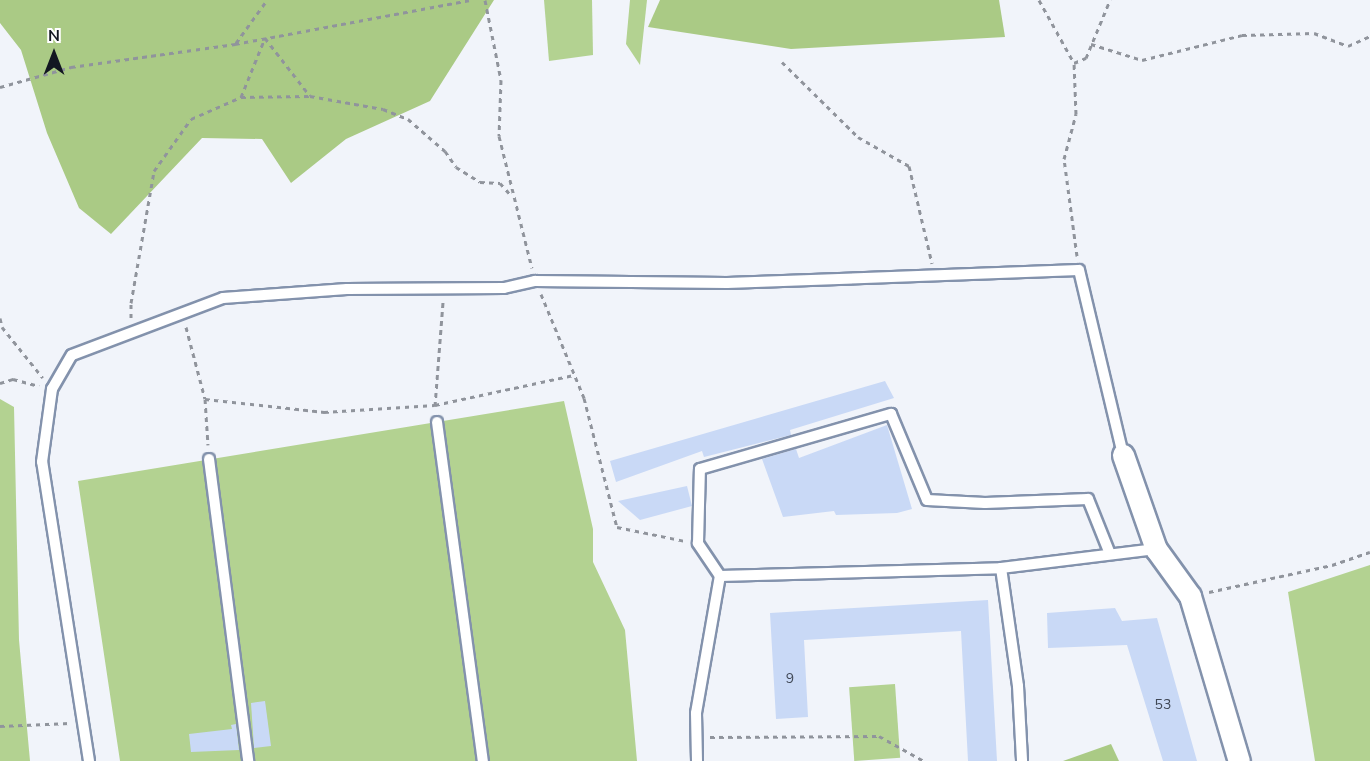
<!DOCTYPE html>
<html>
<head>
<meta charset="utf-8">
<style>
  body { margin:0 }
  #map { position:relative; width:1370px; height:761px; overflow:hidden; background:#f1f4fa; font-family:"Nunito Sans",sans-serif }
  div>[style] { position:absolute }
  [style*='--x'] { left:calc(var(--x)*1px); top:calc(var(--y)*1px); width:calc(var(--w)*1px); rotate:calc(var(--a)*1deg) }
  .green>* { inset:0; background:#b3d291; transform-origin:0 0 }
  .forest>* { inset:0; background:#aaca85 }
  .building>* { inset:0; background:#c9d9f6 }
  .path>* { height:3px; margin-top:-1.5px; transform-origin:0; background:repeating-linear-gradient(90deg,#90949c 0 4.5px,transparent 0 9px) }
  .roads { filter:drop-shadow(2px 0 #8392ac) drop-shadow(-2px 0 #8392ac) drop-shadow(0 2px #8392ac) drop-shadow(0 -2px #8392ac) }
  .service>* { height:10px; margin:-5px; padding:0 5px; transform-origin:5px; border-radius:5px; background:#fff }
  .minor>* { height:21px; margin:-10.5px; padding:0 10.5px; transform-origin:10.5px; border-radius:10.5px; background:#fff }
  span { translate:-50% -50%; white-space:nowrap; text-align:center; line-height:1.15; -webkit-text-stroke:5px #fff; paint-order:stroke }
  .number-label { font-size:14px; color:#404856 }
  .number-label span { -webkit-text-stroke-width:0 }
  .north { position:absolute; left:24px; top:24px; width:60px; height:60px; -webkit-text-stroke:4px #fff; paint-order:stroke; rotate:0deg; font-size:16px; font-weight:700; line-height:24px; text-align:center; color:#121721 }
  .north::after { content:''; display:block; margin:auto; width:21px; height:27px; background:#121721; clip-path:polygon(50% 0,100% 100%,50% 72%,0 100%) }
</style>
</head>
<body>
<div id="map">
  <div class="green">
    <div style="clip-path:polygon(544px 0,592px 0,593px 55px,549px 61px)"></div>
    <div style="clip-path:polygon(630px 0,647px 0,640px 65px,626px 44px)"></div>
    <div style="clip-path:polygon(0 399px,14px 407px,19px 640px,30px 761px,0 761px)"></div>
    <div style="clip-path:polygon(564px 401px,593px 529px,593px 562px,625px 630px,637px 761px,120px 761px,78px 481px)"></div>
    <div style="clip-path:polygon(1370px 565px,1370px 761px,1315px 761px,1288px 592px)"></div>
    <div style="left:895px;top:684px;width:74px;height:46px;rotate:86deg"></div>
  </div>
  <div class="forest">
    <div style="clip-path:polygon(0 0,494px 0,430px 101px,346px 139px,291px 183px,262px 139px,202px 138px,111px 234px,79px 208px,47px 133px,21px 50px,0 23px)"></div>
    <div style="clip-path:polygon(660px 0,999px 0,1005px 37px,791px 49px,648px 27px)"></div>
    <div style="clip-path:polygon(1111px 744px,1119px 761px,1063px 761px)"></div>
  </div>
  <div class="building">
    <div style="clip-path:polygon(885px 381px,894px 398px,790px 430px,791px 435px,704px 457px,702px 451px,616px 482px,610px 461px)"></div>
    <div style="clip-path:polygon(887px 425px,912px 509px,897px 513px,836px 515px,834px 511px,783px 517px,762px 459px,796px 449px,799px 458px)"></div>
    <div style="clip-path:polygon(687px 486px,692px 506px,640px 520px,618px 501px)"></div>
    <div style="clip-path:polygon(988px 600px,997px 761px,968px 761px,961px 631px,804px 640px,808px 717px,776px 719px,770px 613px)"></div>
    <div style="clip-path:polygon(1115px 608px,1122px 621px,1157px 618px,1197px 761px,1163px 761px,1127px 645px,1048px 648px,1047px 613px)"></div>
    <div style="clip-path:polygon(265px 701px,271px 746px,254px 748px,251px 703px)"></div>
    <div style="clip-path:polygon(236px 724px,239px 750px,191px 752px,189px 734px,232px 729px,231px 725px)"></div>
  </div>
  <div class="path">
    <div style="--x:485;--y:0;--w:82;--a:78.7"></div>
    <div style="--x:501;--y:80;--w:56;--a:92"></div>
    <div style="--x:499;--y:136;--w:136;--a:76"></div>
    <div style="--x:1039;--y:0;--w:72;--a:60.9"></div>
    <div style="--x:236;--y:43;--w:53;--a:-54.2"></div>
    <div style="--x:1091;--y:44;--w:53;--a:17.4"></div>
    <div style="--x:1142;--y:60;--w:103;--a:-14"></div>
    <div style="--x:1242;--y:35;--w:72;--a:-1.6"></div>
    <div style="--x:1314;--y:33;--w:36;--a:21"></div>
    <div style="--x:1348;--y:46;--w:24;--a:-24"></div>
    <div style="--x:782;--y:62;--w:107;--a:44.6"></div>
    <div style="--x:858;--y:137;--w:59;--a:29.6"></div>
    <div style="--x:909;--y:166;--w:100;--a:76.7"></div>
    <div style="--x:0;--y:87;--w:74;--a:-15.7"></div>
    <div style="--x:71;--y:67;--w:166;--a:-8"></div>
    <div style="--x:235;--y:44;--w:238;--a:-10.6"></div>
    <div style="--x:241;--y:97;--w:64;--a:-67.9"></div>
    <div style="--x:265;--y:38;--w:73;--a:52.2"></div>
    <div style="--x:1077;--y:256;--w:98;--a:-97.6"></div>
    <div style="--x:1064;--y:159;--w:47;--a:-75.1"></div>
    <div style="--x:1076;--y:114;--w:51;--a:-92.2"></div>
    <div style="--x:1074;--y:63;--w:13;--a:-23"></div>
    <div style="--x:1086;--y:58;--w:63;--a:-67.5"></div>
    <div style="--x:541;--y:294;--w:113;--a:67.5"></div>
    <div style="--x:584;--y:398;--w:133;--a:75.7"></div>
    <div style="--x:617;--y:527;--w:69;--a:11.6"></div>
    <div style="--x:0;--y:318;--w:9;--a:77"></div>
    <div style="--x:2;--y:327;--w:65;--a:51.2"></div>
    <div style="--x:131;--y:318;--w:15;--a:-90"></div>
    <div style="--x:131;--y:303;--w:134;--a:-80.1"></div>
    <div style="--x:154;--y:171;--w:64;--a:-54.6"></div>
    <div style="--x:191;--y:119;--w:55;--a:-23.7"></div>
    <div style="--x:241;--y:97;--w:69;--a:-0.8"></div>
    <div style="--x:310;--y:96;--w:74;--a:10.1"></div>
    <div style="--x:383;--y:109;--w:27;--a:22"></div>
    <div style="--x:408;--y:119;--w:49;--a:40.9"></div>
    <div style="--x:445;--y:151;--w:19;--a:55"></div>
    <div style="--x:456;--y:167;--w:28;--a:32"></div>
    <div style="--x:480;--y:182;--w:20;--a:3"></div>
    <div style="--x:500;--y:183;--w:15;--a:48"></div>
    <div style="--x:186;--y:327;--w:74;--a:75.2"></div>
    <div style="--x:205;--y:399;--w:120;--a:6.2"></div>
    <div style="--x:324;--y:412;--w:111;--a:-3.6"></div>
    <div style="--x:435;--y:405;--w:142;--a:-12.2"></div>
    <div style="--x:0;--y:383;--w:14;--a:-17"></div>
    <div style="--x:13;--y:379;--w:27;--a:15"></div>
    <div style="--x:205;--y:399;--w:46;--a:86.3"></div>
    <div style="--x:435;--y:406;--w:104;--a:-85.6"></div>
    <div style="--x:1209;--y:592;--w:126;--a:-12.4"></div>
    <div style="--x:1332;--y:565;--w:40;--a:-18.9"></div>
    <div style="--x:0;--y:726;--w:70;--a:-2.5"></div>
    <div style="--x:710;--y:737;--w:169;--a:-0.3"></div>
    <div style="--x:879;--y:736;--w:51;--a:29.1"></div>
  </div>
  <div class="roads">
    <div class="service">
      <div style="--x:437;--y:422;--w:342;--a:82.3"></div>
      <div style="--x:209;--y:459;--w:305;--a:82.6"></div>
      <div style="--x:1001;--y:568;--w:119;--a:81.8"></div>
      <div style="--x:1018;--y:686;--w:75;--a:86.9"></div>
      <div style="--x:720;--y:576;--w:40;--a:-124"></div>
      <div style="--x:698;--y:543;--w:74;--a:-88.5"></div>
      <div style="--x:700;--y:469;--w:199;--a:-16.1"></div>
      <div style="--x:891;--y:414;--w:93;--a:67.3"></div>
      <div style="--x:927;--y:500;--w:58;--a:3"></div>
      <div style="--x:985;--y:503;--w:103;--a:-2.2"></div>
      <div style="--x:1088;--y:499;--w:59;--a:68.2"></div>
      <div style="--x:89;--y:761;--w:303;--a:-98.9"></div>
      <div style="--x:42;--y:462;--w:74;--a:-82.2"></div>
      <div style="--x:52;--y:389;--w:39;--a:-60"></div>
      <div style="--x:72;--y:355;--w:161;--a:-20.7"></div>
      <div style="--x:223;--y:298;--w:124;--a:-4.2"></div>
      <div style="--x:347;--y:289;--w:157;--a:-0.4"></div>
      <div style="--x:504;--y:288;--w:32;--a:-13"></div>
      <div style="--x:535;--y:281;--w:192;--a:0.6"></div>
      <div style="--x:727;--y:283;--w:352;--a:-2.1"></div>
      <div style="--x:1079;--y:270;--w:190;--a:76.6"></div>
      <div style="--x:697;--y:761;--w:48;--a:-91.2"></div>
      <div style="--x:696;--y:713;--w:139;--a:-80.1"></div>
      <div style="--x:720;--y:576;--w:281;--a:-1.6"></div>
      <div style="--x:1001;--y:568;--w:156;--a:-7"></div>
    </div>
    <div class="minor">
      <div style="--x:1123;--y:455;--w:100;--a:70.7"></div>
      <div style="--x:1156;--y:549;--w:58;--a:54.1"></div>
      <div style="--x:1190;--y:596;--w:172;--a:73.5"></div>
    </div>
  </div>
  <div class="number-label">
    <span style="left:790px;top:679px">9</span>
    <span style="left:1163px;top:705px">53</span>
  </div>
  <div class="north">N</div>
</div>
</body>
</html>
